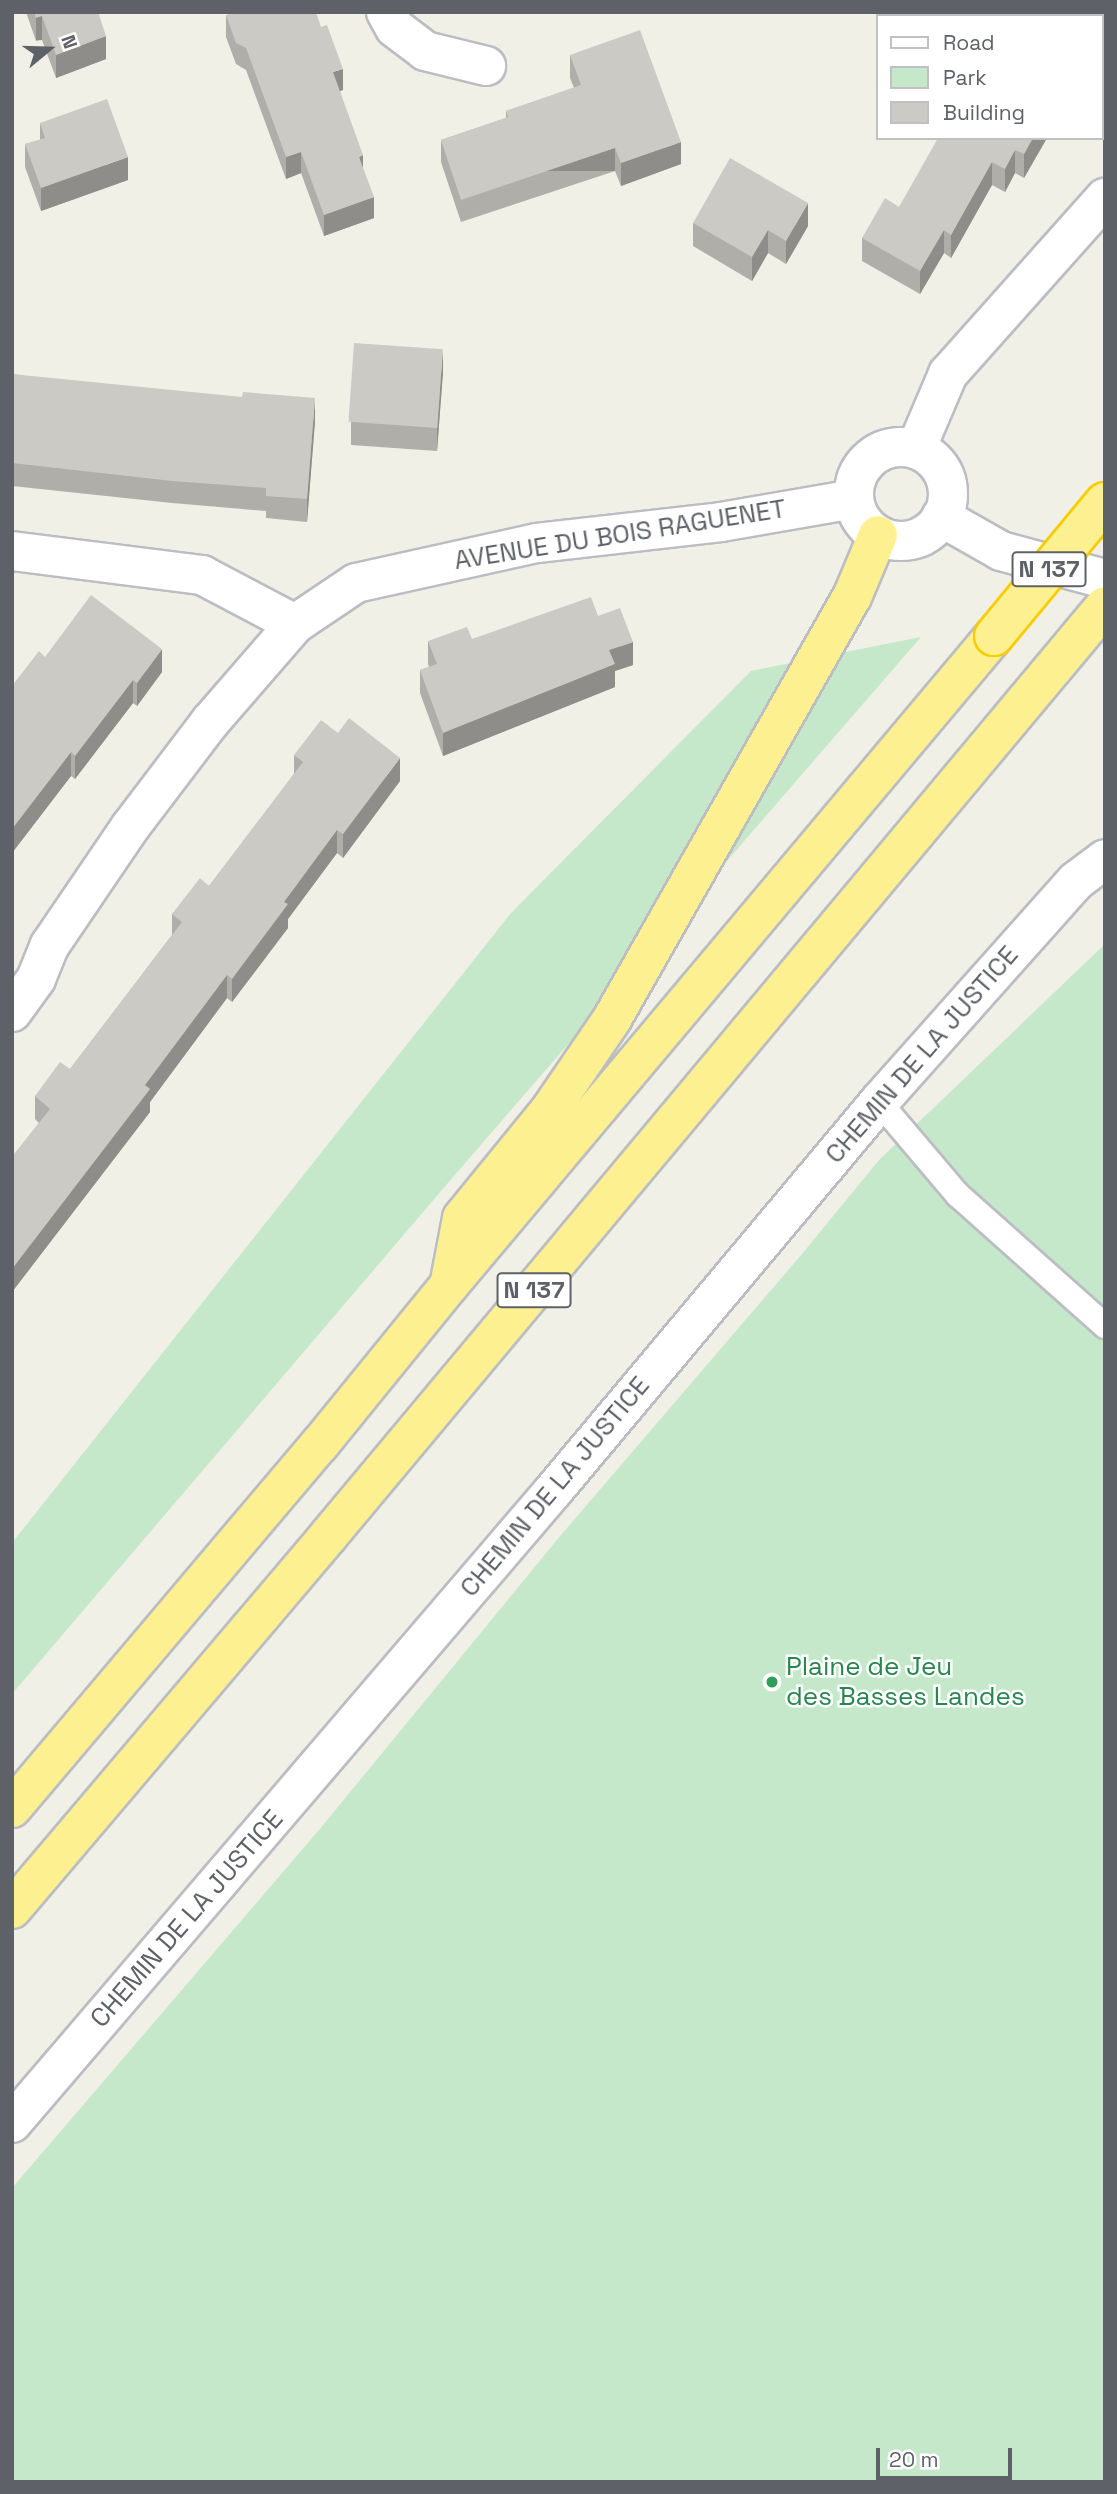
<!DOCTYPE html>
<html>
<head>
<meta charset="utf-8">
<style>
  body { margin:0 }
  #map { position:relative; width:1117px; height:2494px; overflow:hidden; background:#f0f0e7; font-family:"Space Grotesk",sans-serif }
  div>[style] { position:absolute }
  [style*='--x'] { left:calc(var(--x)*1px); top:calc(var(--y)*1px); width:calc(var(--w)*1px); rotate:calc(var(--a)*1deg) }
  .green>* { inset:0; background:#c4e8c9 }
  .roads { filter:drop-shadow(2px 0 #bbbdc2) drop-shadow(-2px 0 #bbbdc2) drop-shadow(0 2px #bbbdc2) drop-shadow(0 -2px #bbbdc2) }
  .lane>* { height:24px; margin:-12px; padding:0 12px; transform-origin:12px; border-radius:12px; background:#fff }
  .street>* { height:38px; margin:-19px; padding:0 19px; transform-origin:19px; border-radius:19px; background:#fff }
  .secondary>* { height:38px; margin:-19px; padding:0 19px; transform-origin:19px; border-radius:19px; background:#fff }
  .secondary>.ring { margin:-19px; padding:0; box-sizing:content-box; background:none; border:38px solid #fff; border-radius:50% }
  .highway>* { height:38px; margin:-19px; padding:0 19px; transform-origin:19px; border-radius:19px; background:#fdf091 }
  .bridges { filter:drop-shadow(2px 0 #f8cc00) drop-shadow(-2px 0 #f8cc00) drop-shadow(0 2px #f8cc00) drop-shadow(0 -2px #f8cc00) }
  .highway-bridge>* { height:38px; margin:-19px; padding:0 19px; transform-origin:19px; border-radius:19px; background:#fdf091 }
  .wall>* { inset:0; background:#afaea9 }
  .shaded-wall>* { inset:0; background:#8f8d89; transform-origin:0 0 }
  .building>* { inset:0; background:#cccac4; transform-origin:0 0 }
  .dots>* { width:19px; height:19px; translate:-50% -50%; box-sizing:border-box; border:4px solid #fff; border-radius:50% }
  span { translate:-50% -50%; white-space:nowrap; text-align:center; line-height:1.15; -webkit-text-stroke:5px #fff; paint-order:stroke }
  .shield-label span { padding:2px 5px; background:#fff; border:2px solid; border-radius:5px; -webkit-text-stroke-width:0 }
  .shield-label { font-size:24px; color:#5e6167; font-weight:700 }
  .street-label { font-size:26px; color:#5e6167 }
  .leisure-label { font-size:26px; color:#27864d }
  .left { translate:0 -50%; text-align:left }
  .frame { position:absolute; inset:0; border:14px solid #5e6167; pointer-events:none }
  .legend { position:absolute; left:876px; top:14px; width:228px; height:126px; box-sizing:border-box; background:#fff; border:2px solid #bfc0c2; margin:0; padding:9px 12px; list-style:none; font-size:21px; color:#5e6167 }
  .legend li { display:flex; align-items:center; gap:14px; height:35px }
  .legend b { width:35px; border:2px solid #bfc0c2 }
  .north { position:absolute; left:14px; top:14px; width:70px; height:70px; -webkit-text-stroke:5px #fff; paint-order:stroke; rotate:71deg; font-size:19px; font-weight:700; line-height:28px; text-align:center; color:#5e6167 }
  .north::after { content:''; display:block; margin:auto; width:24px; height:32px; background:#5e6167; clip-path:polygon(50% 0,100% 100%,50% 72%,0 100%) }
  .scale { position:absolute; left:876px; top:2448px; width:136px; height:32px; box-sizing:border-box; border:4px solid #5e6167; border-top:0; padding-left:9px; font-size:21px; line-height:24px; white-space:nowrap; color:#5e6167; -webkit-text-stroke:5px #fff; paint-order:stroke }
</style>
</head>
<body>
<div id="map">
  <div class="green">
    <div style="clip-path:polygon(921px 637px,447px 1184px,12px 1694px,12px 1543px,511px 913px,751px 671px)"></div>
    <div style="clip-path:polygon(1105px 944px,1105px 2482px,12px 2482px,12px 2188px,319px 1830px,561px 1535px,802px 1254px,879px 1160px)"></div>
  </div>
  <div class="roads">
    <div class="lane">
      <div style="--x:879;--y:1102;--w:122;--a:49.7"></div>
      <div style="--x:958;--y:1195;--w:197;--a:41.7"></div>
    </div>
    <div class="street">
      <div style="--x:386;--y:12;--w:18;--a:61"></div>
      <div style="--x:395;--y:28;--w:38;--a:37"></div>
      <div style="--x:425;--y:51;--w:63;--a:13.8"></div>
      <div style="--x:12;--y:551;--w:192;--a:7.2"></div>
      <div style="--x:202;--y:575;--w:105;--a:27.8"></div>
      <div style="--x:12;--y:1012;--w:41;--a:-54"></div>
      <div style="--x:36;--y:979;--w:37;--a:-68"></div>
      <div style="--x:50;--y:945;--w:144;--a:-55.8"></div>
      <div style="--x:131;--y:826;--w:131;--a:-52.8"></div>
      <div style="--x:210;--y:722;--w:130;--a:-49.1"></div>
      <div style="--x:295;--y:624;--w:73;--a:-33.9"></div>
      <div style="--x:356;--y:583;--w:185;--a:-12.5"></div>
      <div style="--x:537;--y:543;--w:185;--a:-6.5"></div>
      <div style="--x:721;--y:522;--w:135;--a:-9.8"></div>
      <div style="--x:12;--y:2123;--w:833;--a:-49.43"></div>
      <div style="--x:554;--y:1490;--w:506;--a:-50.05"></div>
      <div style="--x:879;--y:1102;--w:296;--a:-48.3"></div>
      <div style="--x:1076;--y:881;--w:36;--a:-37"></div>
    </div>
    <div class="secondary">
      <div class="ring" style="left:854px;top:447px;width:56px;height:56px"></div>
      <div style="--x:916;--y:449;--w:82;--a:-66.9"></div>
      <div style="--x:948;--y:374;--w:236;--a:-48.3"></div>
      <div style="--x:941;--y:517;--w:69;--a:29.5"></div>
      <div style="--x:1001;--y:551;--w:108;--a:15.1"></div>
    </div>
    <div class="highway">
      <div style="--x:450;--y:1281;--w:64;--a:-79.2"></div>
      <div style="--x:462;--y:1218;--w:139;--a:-50.8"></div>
      <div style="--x:550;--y:1110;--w:110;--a:-55.7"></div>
      <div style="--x:612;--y:1019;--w:485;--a:-60.4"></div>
      <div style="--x:852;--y:597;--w:67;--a:-67.2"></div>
      <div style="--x:12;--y:1808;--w:477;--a:-49.8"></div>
      <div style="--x:320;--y:1444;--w:206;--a:-50.9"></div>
      <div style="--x:450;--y:1284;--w:846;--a:-49.99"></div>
      <div style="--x:12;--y:1909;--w:490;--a:-49.7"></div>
      <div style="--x:329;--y:1535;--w:1210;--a:-50.13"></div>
    </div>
  </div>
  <div class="bridges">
    <div class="highway-bridge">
      <div style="--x:994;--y:636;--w:174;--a:-50.4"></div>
    </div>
  </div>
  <div class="wall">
    <div style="clip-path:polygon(26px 12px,98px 12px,106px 59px,56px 78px,42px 40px,36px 41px)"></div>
    <div style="clip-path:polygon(226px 15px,343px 90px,340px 91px,374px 218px,324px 236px,301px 173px,286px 179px,246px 70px,236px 64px,226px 37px)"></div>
    <div style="clip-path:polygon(570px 55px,681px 164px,621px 186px,615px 171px,461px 222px,441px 162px,441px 140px,506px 118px,506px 111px,574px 88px,570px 78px)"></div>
    <div style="clip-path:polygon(40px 123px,128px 180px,41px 211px,25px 167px,25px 144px,40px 140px)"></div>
    <div style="clip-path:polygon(950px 138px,1047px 138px,1024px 178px,1015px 173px,1005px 192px,992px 185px,951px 258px,944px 253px,920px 294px,862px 261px,862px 238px,899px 207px)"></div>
    <div style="clip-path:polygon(693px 223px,808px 226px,786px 264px,768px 253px,752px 281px,693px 246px)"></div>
    <div style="clip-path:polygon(443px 372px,437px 451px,351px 445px,351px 422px)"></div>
    <div style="clip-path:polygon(12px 374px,315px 421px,307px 522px,266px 518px,266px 511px,172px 503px,12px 486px)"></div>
    <div style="clip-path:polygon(598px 616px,633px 665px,615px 671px,615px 687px,443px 756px,420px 693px,420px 670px,429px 667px,428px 664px,428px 641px,472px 639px)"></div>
    <div style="clip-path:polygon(45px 657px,162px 672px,137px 706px,133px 703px,75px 779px,71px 776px,12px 853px,12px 686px)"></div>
    <div style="clip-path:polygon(294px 755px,400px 781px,343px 858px,337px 853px,288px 919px,288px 928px,232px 1002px,227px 998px,150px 1102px,150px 1112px,12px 1292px,12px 1157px,39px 1123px,35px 1119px,35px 1096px,70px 1069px,172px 935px,172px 914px,209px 886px,294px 774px)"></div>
  </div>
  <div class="shaded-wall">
    <div style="clip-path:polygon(1101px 12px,1103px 12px,1101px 37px)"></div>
    <div style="left:42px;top:16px;width:24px;height:6px;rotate:90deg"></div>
    <div style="clip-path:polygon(106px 36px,106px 59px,56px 78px,56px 55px)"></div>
    <div style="clip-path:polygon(343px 69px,343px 90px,333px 93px,333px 72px)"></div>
    <div style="clip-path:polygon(1033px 138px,1047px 138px,1024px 178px,1024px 154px)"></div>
    <div style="clip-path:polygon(681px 142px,681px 164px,621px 186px,621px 163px)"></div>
    <div style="left:615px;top:148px;width:23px;height:163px;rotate:90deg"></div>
    <div style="clip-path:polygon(1015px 150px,1015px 173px,1005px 192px,1005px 169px)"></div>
    <div style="clip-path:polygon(301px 152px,301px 173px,286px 179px,286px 157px)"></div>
    <div style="clip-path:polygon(363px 155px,363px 176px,359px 157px)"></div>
    <div style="clip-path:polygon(128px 157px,128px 180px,41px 211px,41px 188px)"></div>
    <div style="clip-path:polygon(992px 162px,992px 185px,951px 258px,951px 235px)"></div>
    <div style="clip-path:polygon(374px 197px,374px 218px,324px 236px,324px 215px)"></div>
    <div style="clip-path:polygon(808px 203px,808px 226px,786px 264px,786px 241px)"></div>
    <div style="clip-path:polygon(768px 230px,768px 253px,752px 281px,752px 257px)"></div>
    <div style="clip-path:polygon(944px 230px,944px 253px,920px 294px,920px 271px)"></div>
    <div style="clip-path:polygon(443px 349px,443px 372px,437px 451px,437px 428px)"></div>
    <div style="clip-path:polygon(315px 398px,315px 421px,307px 522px,307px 499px)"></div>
    <div style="clip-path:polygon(633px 642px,633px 665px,615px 671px,615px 687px,443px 756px,443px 733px,609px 650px)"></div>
    <div style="clip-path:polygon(162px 649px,162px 672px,137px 706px,137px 683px)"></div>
    <div style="clip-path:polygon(133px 680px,133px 703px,75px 779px,75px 756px)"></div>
    <div style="clip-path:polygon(71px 752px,71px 776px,12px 853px,12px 829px)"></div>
    <div style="clip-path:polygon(400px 758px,400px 781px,343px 858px,343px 834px)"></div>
    <div style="clip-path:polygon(337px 830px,337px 853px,288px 919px,288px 928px,232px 1002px,232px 979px,284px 902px)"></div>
    <div style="clip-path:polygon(227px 975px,227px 998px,150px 1102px,150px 1112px,12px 1292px,12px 1269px,145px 1085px)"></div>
  </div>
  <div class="building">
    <div style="clip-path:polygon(34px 12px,98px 12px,106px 36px,56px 55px,42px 16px,36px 18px)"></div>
    <div style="clip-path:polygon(235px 12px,316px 12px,321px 27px,327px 25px,343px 69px,333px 72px,363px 155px,359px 157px,374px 197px,324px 215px,301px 152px,286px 157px,246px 48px,236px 43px,226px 15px)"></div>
    <div style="left:1044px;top:12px;width:57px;height:4px"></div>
    <div style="clip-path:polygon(640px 30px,681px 142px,621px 163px,615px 148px,461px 200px,441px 140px,508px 117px,506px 111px,581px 85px,570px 55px)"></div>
    <div style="clip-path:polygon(107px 99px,128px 157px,41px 188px,25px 144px,45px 138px,40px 123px)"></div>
    <div style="clip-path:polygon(938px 138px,949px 139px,950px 138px,1033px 138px,1024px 154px,1015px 150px,1005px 169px,992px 162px,951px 235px,944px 230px,920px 271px,862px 238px,885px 198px,899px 207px)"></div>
    <div style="clip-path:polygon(730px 158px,808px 203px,786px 241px,768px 230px,752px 257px,693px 223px)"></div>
    <div style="left:354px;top:343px;width:89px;height:79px;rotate:4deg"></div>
    <div style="clip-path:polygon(12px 374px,242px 397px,243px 392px,315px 398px,307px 499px,266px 496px,266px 488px,172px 481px,12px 463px)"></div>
    <div style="clip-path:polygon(91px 595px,162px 649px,137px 683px,133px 680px,75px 756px,71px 752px,12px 829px,12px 686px,39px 651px,45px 657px)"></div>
    <div style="clip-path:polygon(591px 597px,598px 616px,620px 608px,633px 642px,609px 650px,615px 664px,443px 733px,420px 670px,437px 664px,428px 641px,467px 627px,472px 639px)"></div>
    <div style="clip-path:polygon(349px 718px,400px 758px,343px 834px,337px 830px,284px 902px,288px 904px,232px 979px,227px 975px,145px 1085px,150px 1089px,12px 1269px,12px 1157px,50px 1109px,35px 1096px,60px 1062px,70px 1069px,182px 922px,172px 914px,200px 878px,209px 886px,303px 762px,294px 755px,321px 720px,338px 733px)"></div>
  </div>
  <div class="dots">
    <div style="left:772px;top:1682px;background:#2e9e5b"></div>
  </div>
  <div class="shield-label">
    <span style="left:1049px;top:569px">N 137</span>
    <span style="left:534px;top:1290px">N 137</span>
  </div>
  <div class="street-label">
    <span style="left:620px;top:535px;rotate:-9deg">AVENUE DU BOIS RAGUENET</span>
    <span style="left:922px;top:1055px;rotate:-49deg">CHEMIN DE LA JUSTICE</span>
    <span style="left:555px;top:1487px;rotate:-50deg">CHEMIN DE LA JUSTICE</span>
    <span style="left:187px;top:1919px;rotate:-49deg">CHEMIN DE LA JUSTICE</span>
  </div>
  <div class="leisure-label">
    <span class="left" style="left:786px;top:1682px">Plaine de Jeu<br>des Basses Landes</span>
  </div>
  <div class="frame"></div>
  <ul class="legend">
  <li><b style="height:9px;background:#fff"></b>Road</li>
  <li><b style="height:19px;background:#c4e8c9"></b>Park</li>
  <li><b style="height:19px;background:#cccac4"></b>Building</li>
  </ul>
  <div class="north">N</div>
  <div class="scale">20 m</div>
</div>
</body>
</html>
